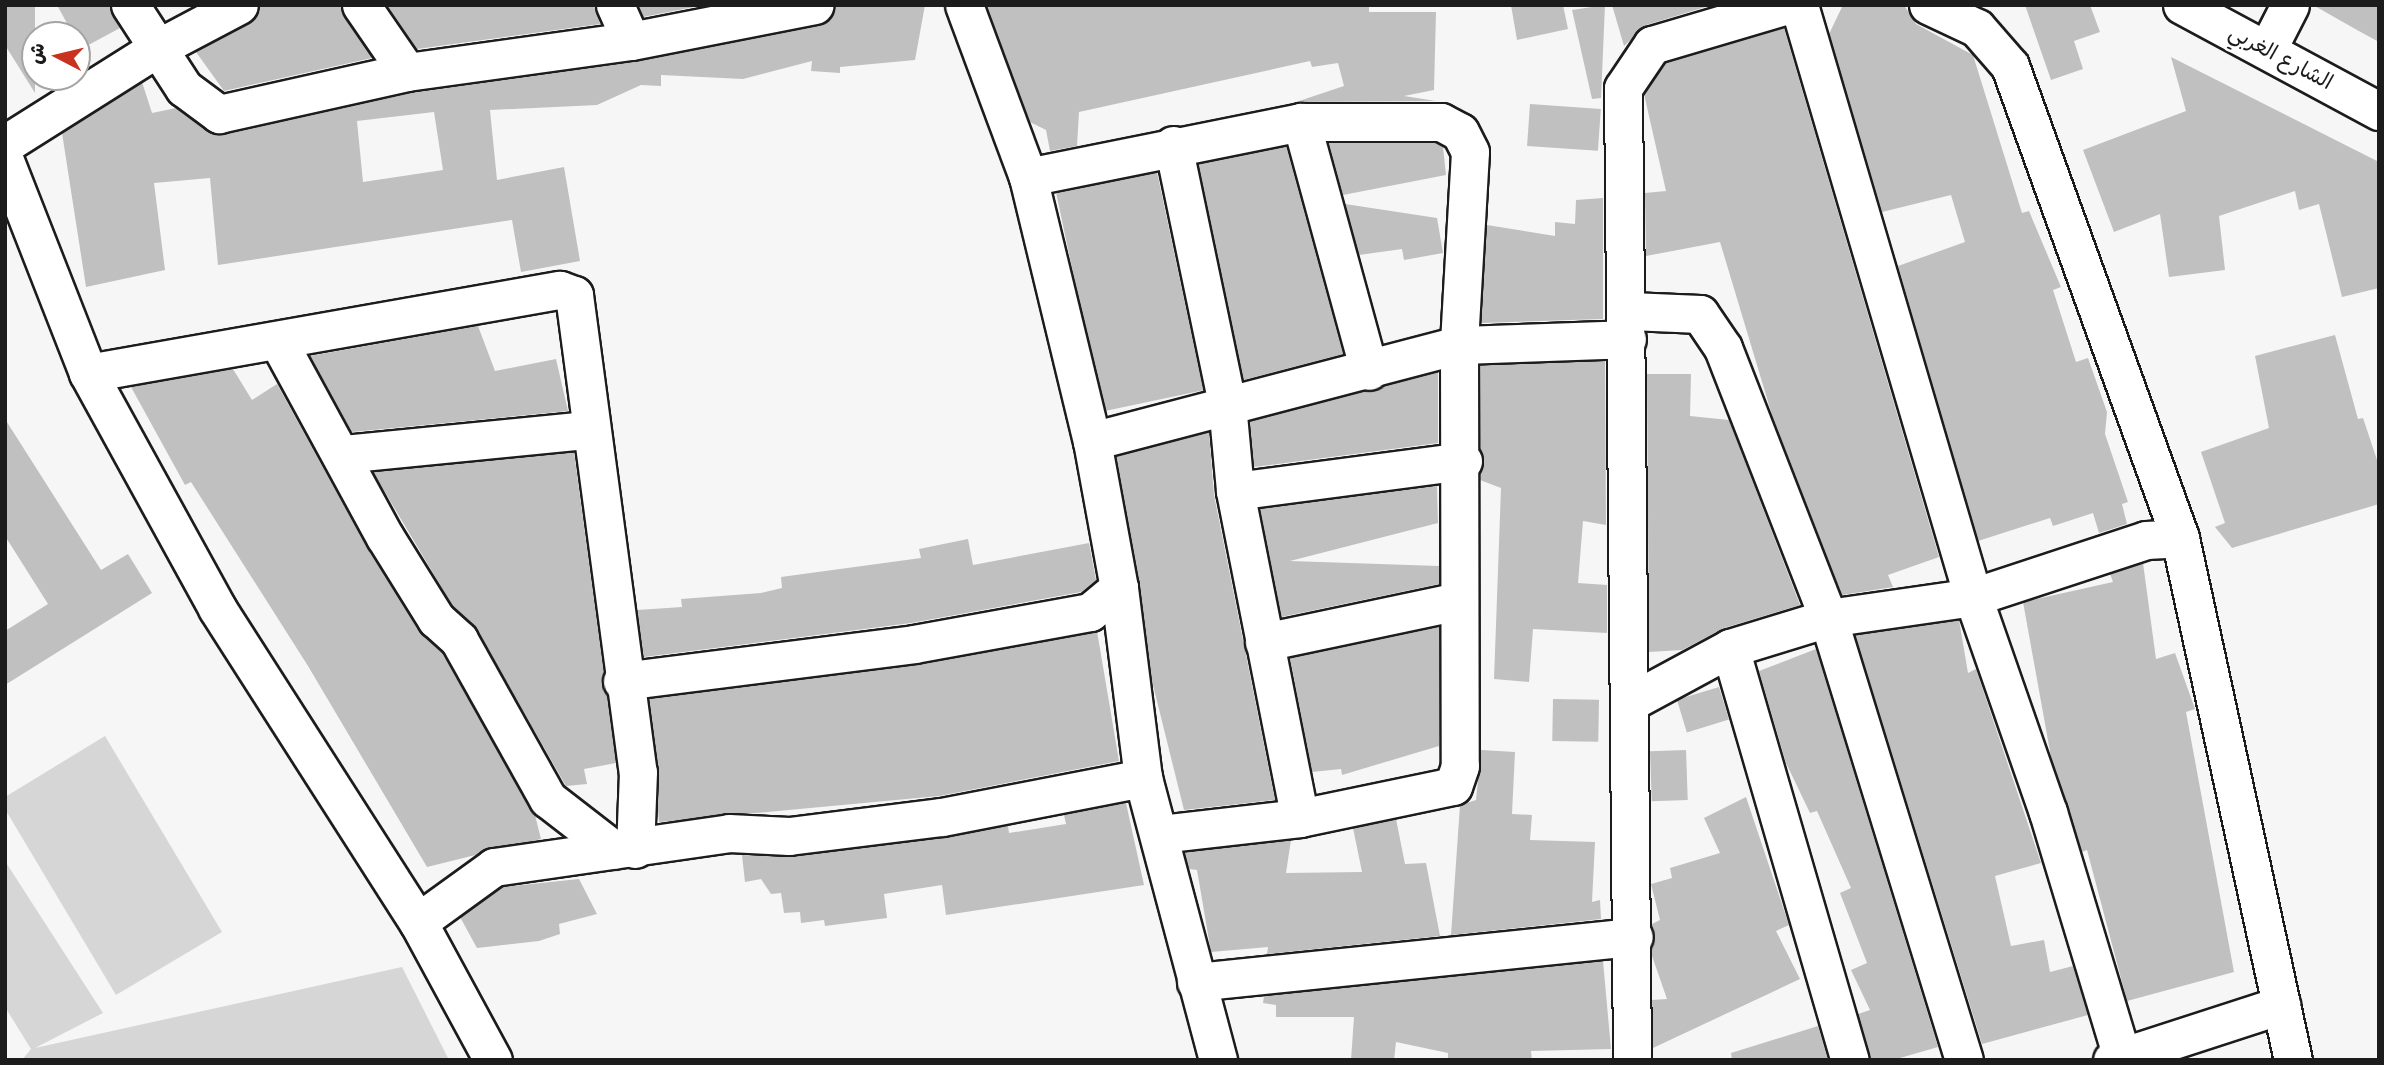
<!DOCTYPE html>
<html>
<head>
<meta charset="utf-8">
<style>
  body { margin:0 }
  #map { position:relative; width:2384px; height:1065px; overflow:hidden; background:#f6f6f6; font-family:Sriracha,"Playpen Sans Arabic",sans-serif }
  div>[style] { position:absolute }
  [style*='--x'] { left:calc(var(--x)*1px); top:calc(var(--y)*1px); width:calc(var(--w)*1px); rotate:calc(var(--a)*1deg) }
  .green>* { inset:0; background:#d6d6d6 }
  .building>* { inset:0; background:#c0c0c0; transform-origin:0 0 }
  .roads { filter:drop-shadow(2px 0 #1c1c1c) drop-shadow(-2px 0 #1c1c1c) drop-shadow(0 2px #1c1c1c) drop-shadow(0 -2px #1c1c1c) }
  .minor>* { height:37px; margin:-18.5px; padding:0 18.5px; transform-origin:18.5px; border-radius:18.5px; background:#fff }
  span { translate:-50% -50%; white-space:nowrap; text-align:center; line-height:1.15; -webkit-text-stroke:5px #fff; paint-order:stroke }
  .street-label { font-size:21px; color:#1c1c1c }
  .frame { position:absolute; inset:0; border:7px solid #1c1c1c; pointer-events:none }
  .north { position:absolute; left:21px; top:21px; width:70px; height:70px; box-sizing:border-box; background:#fff; border:2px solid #a4a4a4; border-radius:50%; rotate:277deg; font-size:19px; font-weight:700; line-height:28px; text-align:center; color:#1c1c1c }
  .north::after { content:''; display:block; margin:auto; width:24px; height:32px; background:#c8321e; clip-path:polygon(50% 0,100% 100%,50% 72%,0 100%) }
</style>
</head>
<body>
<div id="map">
  <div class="green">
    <div style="clip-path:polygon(105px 736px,222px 932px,116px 995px,5px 809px,5px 797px)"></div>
    <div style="clip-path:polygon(5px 861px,103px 1013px,35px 1048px,402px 967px,449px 1060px,22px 1060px,31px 1049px,5px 1007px)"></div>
  </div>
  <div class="building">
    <div style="clip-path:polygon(5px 5px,35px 5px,35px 93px,5px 45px)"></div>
    <div style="clip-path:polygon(57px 5px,109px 5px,120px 28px,81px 49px)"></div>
    <div style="clip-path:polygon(260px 5px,340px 5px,372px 58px,224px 91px,196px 52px,249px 23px)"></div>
    <div style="clip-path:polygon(387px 5px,594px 5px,600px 24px,417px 49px)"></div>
    <div style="clip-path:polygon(638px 5px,704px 5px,643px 17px)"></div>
    <div style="clip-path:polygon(evenodd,834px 5px,925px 5px,915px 60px,840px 67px,840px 73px,811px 71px,812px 61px,743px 79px,661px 75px,661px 86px,641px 85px,597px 105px,490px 110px,497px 180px,564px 167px,580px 261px,521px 272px,512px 220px,218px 265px,210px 178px,154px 183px,165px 270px,86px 287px,62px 133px,142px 82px,152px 113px,176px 108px,223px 135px,411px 93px,634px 62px,818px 26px,834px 5px,434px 112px,443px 170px,363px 182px,357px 121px,434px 112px)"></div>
    <div style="clip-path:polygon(986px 5px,1369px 5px,1369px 12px,1436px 12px,1434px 90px,1404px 96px,1436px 101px,1296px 102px,1344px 86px,1338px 63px,1312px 67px,1310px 61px,1079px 112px,1077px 146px,1050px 151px,1046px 130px,1030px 122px)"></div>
    <div style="clip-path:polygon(1511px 5px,1563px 5px,1568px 29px,1517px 40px)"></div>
    <div style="clip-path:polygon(1605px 5px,1601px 98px,1592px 99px,1572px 10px)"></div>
    <div style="clip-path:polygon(1612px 5px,1712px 5px,1646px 25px,1624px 46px)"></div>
    <div style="clip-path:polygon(1843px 5px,1904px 5px,1916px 24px,1973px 55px,2022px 213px,2029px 211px,2061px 287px,2053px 290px,2076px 362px,2088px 358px,2107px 412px,2105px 434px,2128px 502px,2122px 504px,2127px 524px,2099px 533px,2093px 513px,2053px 526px,2050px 518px,1978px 541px,1898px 266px,1965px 242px,1951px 195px,1882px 212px,1829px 34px)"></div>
    <div style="clip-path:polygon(2025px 5px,2090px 5px,2100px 32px,2074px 41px,2083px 69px,2051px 80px)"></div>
    <div style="clip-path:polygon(2313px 5px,2379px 5px,2379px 42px,2357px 30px)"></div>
    <div style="clip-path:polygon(1784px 28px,1939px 557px,1888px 575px,1893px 587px,1842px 595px,1772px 415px,1720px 242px,1646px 256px,1645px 193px,1666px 191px,1644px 94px,1665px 63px)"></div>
    <div style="clip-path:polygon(2171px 57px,2379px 162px,2379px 288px,2342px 297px,2319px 204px,2299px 210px,2295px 191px,2219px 216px,2225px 270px,2169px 277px,2160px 214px,2114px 232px,2083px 150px,2186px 111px)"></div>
    <div style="left:1530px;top:104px;width:71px;height:42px;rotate:4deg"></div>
    <div style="clip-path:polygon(1329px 143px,1436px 143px,1443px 147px,1446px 175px,1343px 195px)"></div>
    <div style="clip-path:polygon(1286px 146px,1343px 354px,1243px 380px,1198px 164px)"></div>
    <div style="left:1157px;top:172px;width:223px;height:103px;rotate:78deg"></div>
    <div style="clip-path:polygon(1603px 198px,1603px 319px,1481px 323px,1487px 225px,1555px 236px,1555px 222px,1575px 224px,1576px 200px)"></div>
    <div style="clip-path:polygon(1345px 204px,1437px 218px,1443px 253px,1404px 260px,1402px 249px,1359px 255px)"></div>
    <div style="clip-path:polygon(478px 326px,495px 371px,556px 359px,568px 411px,352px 432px,310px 356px)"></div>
    <div style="clip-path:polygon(2335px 335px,2358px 419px,2363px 418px,2379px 466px,2379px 504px,2232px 548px,2215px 527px,2225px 523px,2201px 452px,2269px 428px,2255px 356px)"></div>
    <div style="clip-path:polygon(1605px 361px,1606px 525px,1583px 521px,1578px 583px,1607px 585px,1607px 633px,1533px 629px,1529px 682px,1494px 679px,1501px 488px,1480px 480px,1480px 365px)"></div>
    <div style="clip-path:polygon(233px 369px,252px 400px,277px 384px,367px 548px,418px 630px,442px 653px,535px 815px,541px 839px,427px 867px,308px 666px,191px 482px,185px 485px,131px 387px)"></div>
    <div style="clip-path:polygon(1438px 372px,1438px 443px,1254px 467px,1250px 421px)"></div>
    <div style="clip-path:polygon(1647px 374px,1691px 374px,1690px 416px,1729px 420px,1800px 605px,1724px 628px,1682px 650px,1649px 652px)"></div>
    <div style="clip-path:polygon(5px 419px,101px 570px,128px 554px,152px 593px,5px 685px,5px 631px,48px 604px,5px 536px)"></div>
    <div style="clip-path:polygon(1209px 432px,1214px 495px,1275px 800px,1184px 810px,1152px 681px,1116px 456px)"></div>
    <div style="clip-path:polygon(574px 452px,616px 763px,584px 769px,587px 784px,566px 786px,477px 630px,452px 605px,373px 472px)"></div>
    <div style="clip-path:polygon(1437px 486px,1438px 523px,1290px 561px,1439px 566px,1439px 584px,1281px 617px,1260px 509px)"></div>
    <div style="clip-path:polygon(968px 539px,973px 565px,1089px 543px,1096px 580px,1081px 592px,911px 623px,644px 657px,637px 610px,682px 607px,681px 599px,761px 593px,782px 588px,781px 577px,921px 558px,919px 549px)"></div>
    <div style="clip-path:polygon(2143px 563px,2156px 659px,2175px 653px,2195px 709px,2186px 712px,2234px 972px,2127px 1001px,2087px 850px,2082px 852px,2051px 757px,2023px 602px,2113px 582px,2110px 574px)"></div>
    <div style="clip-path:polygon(1959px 620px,1968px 673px,1976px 669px,2041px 863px,1995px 876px,2011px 946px,2044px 940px,2050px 972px,2073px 966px,2088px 1015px,1982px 1044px,1855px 635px)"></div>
    <div style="clip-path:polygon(1439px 627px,1439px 746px,1342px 775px,1341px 769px,1312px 772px,1290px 658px)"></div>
    <div style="clip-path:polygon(1097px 631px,1119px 761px,939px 796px,659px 822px,649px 699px,918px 665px)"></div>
    <div style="clip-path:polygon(1816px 649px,1938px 1047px,1893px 1060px,1870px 1060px,1858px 1014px,1870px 1010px,1851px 970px,1867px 963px,1840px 893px,1851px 888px,1817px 811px,1810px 813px,1786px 763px,1759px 671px)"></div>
    <div style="left:1719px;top:687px;width:34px;height:44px;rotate:73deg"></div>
    <div style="left:1553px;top:699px;width:46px;height:42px;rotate:1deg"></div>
    <div style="clip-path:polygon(1481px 750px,1515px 752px,1512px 814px,1532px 815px,1530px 840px,1595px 842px,1592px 902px,1600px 900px,1601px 919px,1451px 935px,1460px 805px,1476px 800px)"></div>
    <div style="left:1686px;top:750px;width:50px;height:36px;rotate:88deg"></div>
    <div style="clip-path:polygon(1746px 797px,1789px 925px,1776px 931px,1800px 979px,1653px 1048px,1652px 1000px,1667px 999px,1652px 956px,1652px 924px,1660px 920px,1651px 884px,1672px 878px,1670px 868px,1720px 853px,1704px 818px)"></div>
    <div style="clip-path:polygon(1126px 803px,1144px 885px,946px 915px,942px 885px,884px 894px,887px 918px,825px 926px,824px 920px,801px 923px,800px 912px,784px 913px,781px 893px,771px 894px,761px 879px,745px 882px,742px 855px,792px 857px,1008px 826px,1009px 833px,1066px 824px,1064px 815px)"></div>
    <div style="clip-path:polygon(1396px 819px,1405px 864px,1426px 863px,1440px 936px,1267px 954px,1268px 947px,1211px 952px,1197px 870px,1189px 869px,1184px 852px,1291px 840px,1286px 873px,1362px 872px,1353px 828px)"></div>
    <div style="clip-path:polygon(579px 879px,597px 914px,559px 924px,560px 934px,539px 941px,477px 948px,460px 917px,502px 887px)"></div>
    <div style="clip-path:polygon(1603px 961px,1611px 1049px,1531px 1051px,1532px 1060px,1448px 1060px,1448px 1053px,1396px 1042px,1394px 1060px,1351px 1060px,1354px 1017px,1276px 1017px,1276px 1005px,1263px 1003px,1264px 996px)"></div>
    <div style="clip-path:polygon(1818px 1026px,1828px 1060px,1732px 1060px,1731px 1053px)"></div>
  </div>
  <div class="roads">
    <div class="minor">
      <div style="--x:130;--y:5;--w:99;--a:57"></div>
      <div style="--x:184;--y:88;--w:44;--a:36.6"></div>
      <div style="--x:219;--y:114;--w:193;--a:-12.6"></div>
      <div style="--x:407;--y:72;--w:226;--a:-7.9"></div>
      <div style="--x:631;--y:41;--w:187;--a:-11.1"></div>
      <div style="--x:361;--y:5;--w:81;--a:55.5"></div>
      <div style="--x:615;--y:5;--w:39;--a:66"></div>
      <div style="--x:964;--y:5;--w:184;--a:69.6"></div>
      <div style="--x:1028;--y:177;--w:272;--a:76.4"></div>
      <div style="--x:1092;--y:441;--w:149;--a:79.6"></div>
      <div style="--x:1119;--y:588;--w:192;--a:82.8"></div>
      <div style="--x:1143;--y:778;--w:292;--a:75.1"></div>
      <div style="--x:1799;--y:5;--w:617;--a:73.62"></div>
      <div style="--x:1973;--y:597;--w:228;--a:70.8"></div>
      <div style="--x:2048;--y:812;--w:256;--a:73.2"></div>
      <div style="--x:1928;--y:5;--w:54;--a:25.1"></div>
      <div style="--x:1977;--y:28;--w:50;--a:49"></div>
      <div style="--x:2010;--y:66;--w:502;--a:70.19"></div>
      <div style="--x:2180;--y:538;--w:534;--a:77.79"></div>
      <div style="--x:2182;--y:5;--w:224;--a:28.3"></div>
      <div style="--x:2268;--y:48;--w:48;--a:-62.9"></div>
      <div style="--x:1301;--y:122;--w:258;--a:74.7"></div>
      <div style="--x:5;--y:144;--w:176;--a:-32.2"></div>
      <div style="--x:154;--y:50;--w:96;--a:-27.9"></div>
      <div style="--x:1173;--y:145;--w:265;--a:78.2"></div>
      <div style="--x:1227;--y:404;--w:87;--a:84.7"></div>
      <div style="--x:1235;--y:491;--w:333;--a:78.8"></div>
      <div style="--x:5;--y:161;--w:228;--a:68.6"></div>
      <div style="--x:88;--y:373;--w:268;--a:61.2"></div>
      <div style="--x:217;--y:608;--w:373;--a:57.4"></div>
      <div style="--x:418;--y:922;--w:157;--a:61.5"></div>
      <div style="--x:1028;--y:177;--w:278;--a:-11.4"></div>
      <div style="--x:1301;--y:122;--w:140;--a:0"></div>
      <div style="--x:1441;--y:122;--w:21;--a:28"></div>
      <div style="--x:1460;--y:132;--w:22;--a:63"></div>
      <div style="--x:1470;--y:152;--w:193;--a:93.3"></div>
      <div style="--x:1459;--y:345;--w:421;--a:89.9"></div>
      <div style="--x:1460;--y:766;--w:21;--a:109"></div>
      <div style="--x:1453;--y:786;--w:156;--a:168.2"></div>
      <div style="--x:1300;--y:818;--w:142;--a:173.5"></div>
      <div style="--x:1630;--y:311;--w:70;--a:2.5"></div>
      <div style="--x:1700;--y:314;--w:41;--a:55.9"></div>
      <div style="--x:1723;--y:348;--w:290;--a:68.7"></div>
      <div style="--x:1828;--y:618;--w:462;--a:72.9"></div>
      <div style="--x:278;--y:341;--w:223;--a:61.4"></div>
      <div style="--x:385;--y:537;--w:97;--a:58.1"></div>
      <div style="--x:436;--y:619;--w:31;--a:42"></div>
      <div style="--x:459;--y:640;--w:182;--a:60.8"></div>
      <div style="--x:548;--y:799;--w:83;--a:37.7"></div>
      <div style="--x:88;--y:373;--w:479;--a:-10"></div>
      <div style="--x:560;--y:290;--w:15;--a:20"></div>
      <div style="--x:574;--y:295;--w:481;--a:82.4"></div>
      <div style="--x:638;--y:772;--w:77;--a:92.2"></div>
      <div style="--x:1092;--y:441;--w:379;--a:-14.7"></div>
      <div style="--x:1459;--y:345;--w:168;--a:-2"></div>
      <div style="--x:342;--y:454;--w:246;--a:-5.6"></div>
      <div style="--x:1235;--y:491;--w:230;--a:-7.5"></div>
      <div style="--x:1264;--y:642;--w:199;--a:-11.9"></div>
      <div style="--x:1730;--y:648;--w:429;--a:73.8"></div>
      <div style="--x:622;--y:681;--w:294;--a:-7.2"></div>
      <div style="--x:914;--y:644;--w:179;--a:-10.3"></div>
      <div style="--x:1090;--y:612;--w:38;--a:-40"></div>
      <div style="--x:1632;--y:701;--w:111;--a:-28.4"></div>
      <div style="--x:1730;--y:648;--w:102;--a:-17"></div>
      <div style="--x:1828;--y:618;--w:147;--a:-8.2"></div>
      <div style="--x:1973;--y:597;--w:182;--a:-18.2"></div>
      <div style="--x:2146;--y:540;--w:34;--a:-3"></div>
      <div style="--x:418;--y:922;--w:94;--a:-35.9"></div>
      <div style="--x:494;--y:867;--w:237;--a:-8.2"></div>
      <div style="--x:729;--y:833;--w:60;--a:2.9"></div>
      <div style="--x:789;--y:836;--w:154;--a:-7.1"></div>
      <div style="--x:942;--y:817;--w:205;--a:-11"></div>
      <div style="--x:1196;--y:982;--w:440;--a:-5.9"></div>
      <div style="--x:1632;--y:1060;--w:972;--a:-90.53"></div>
      <div style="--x:1623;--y:88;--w:52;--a:-56"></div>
      <div style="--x:1652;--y:45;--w:141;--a:-16.5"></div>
      <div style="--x:2112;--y:1060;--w:178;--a:-18"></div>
    </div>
  </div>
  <div class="street-label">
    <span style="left:2281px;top:57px;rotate:28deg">الشارع الغربي</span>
  </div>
  <div class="frame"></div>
  <div class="north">ش</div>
</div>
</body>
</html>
